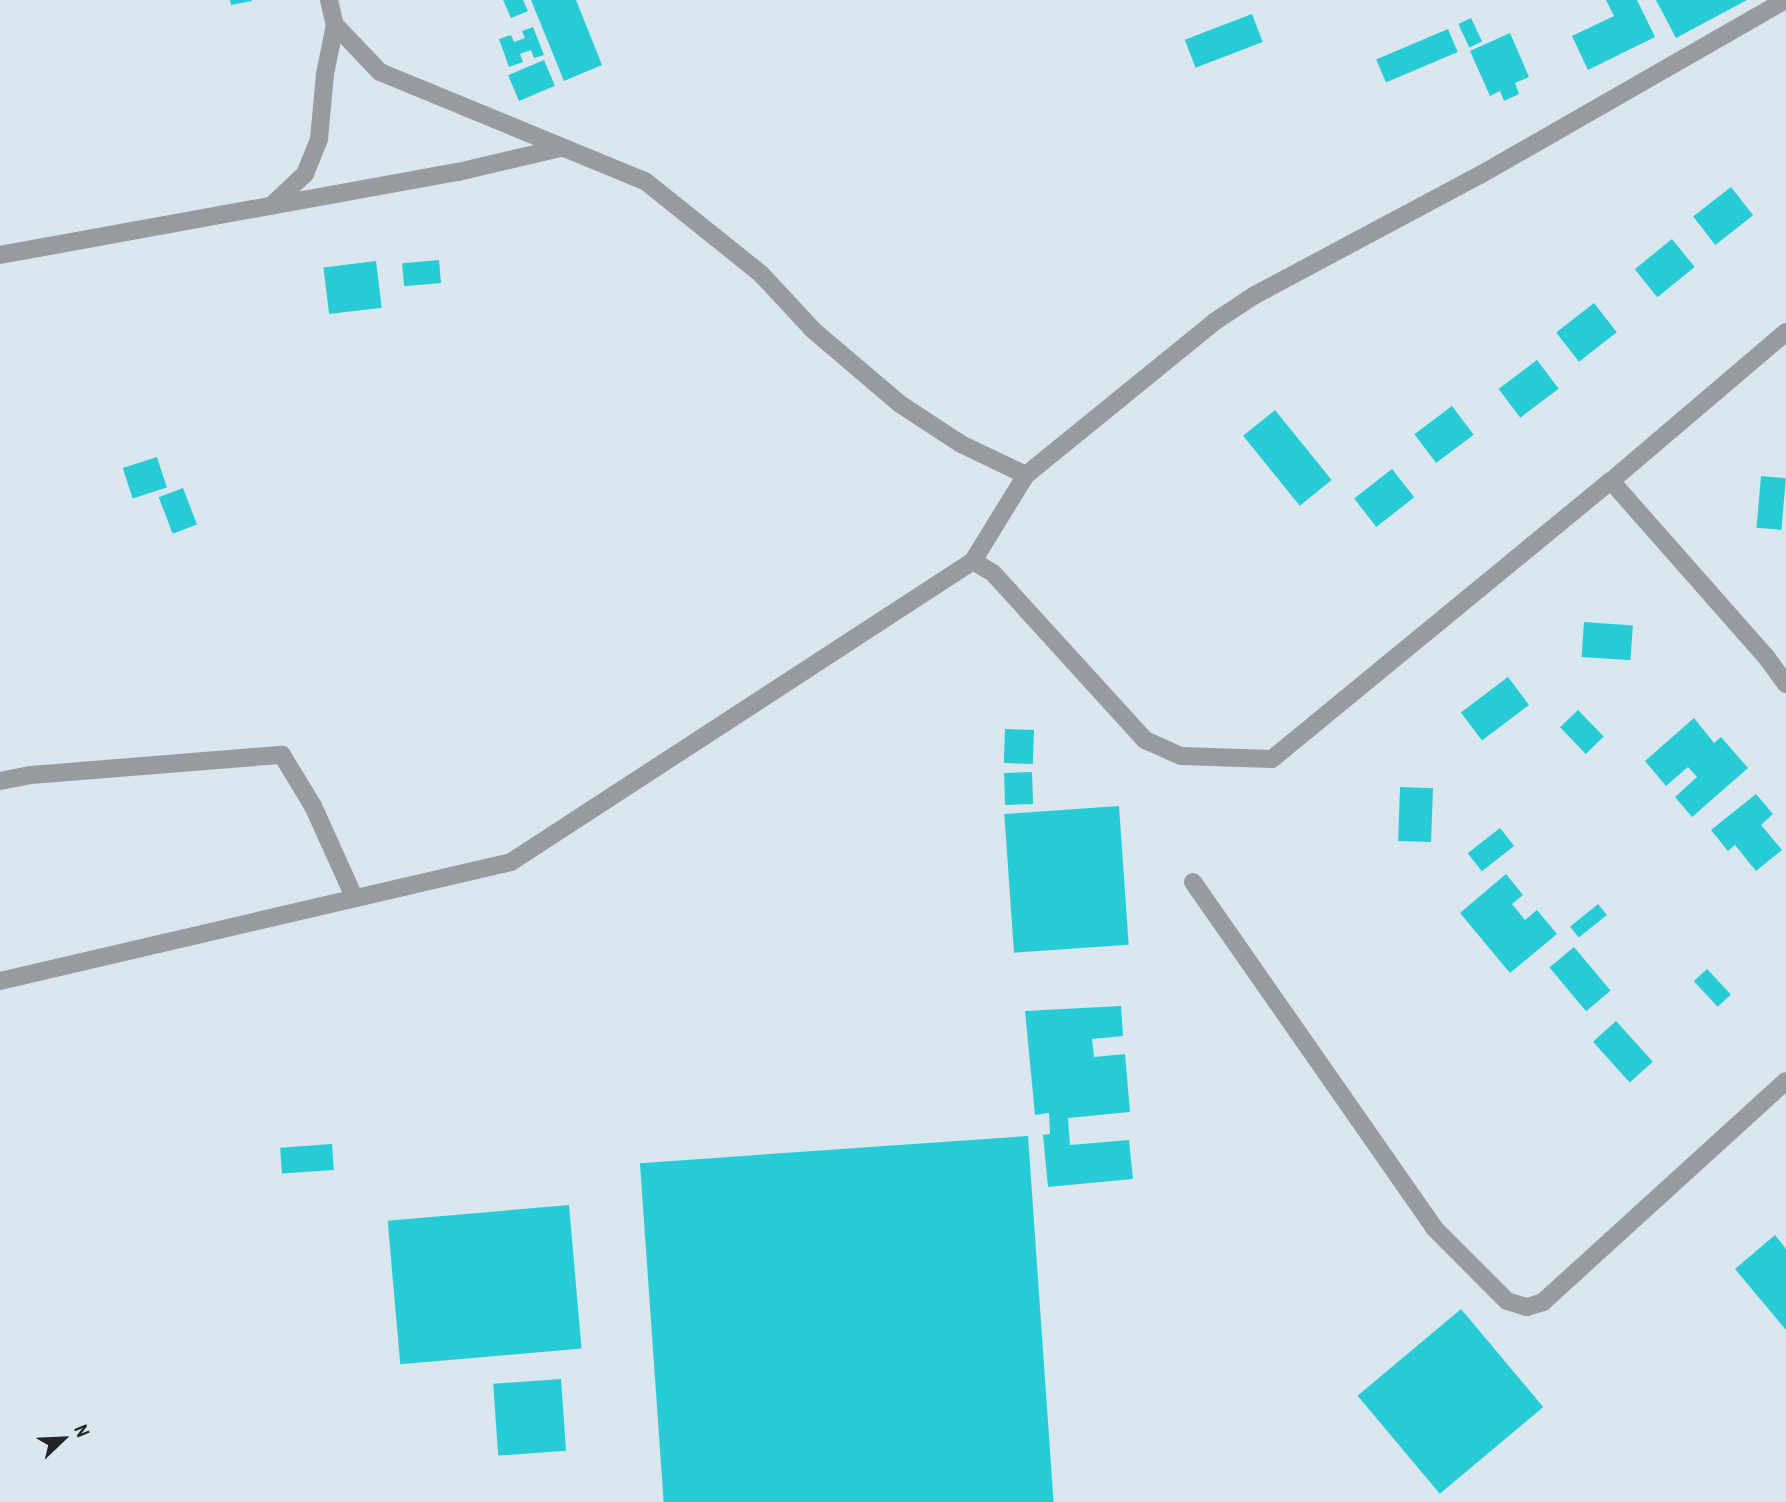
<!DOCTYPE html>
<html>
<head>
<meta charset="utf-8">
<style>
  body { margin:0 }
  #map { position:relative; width:1786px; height:1502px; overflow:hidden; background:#dae6ed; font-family:"Archivo Narrow",sans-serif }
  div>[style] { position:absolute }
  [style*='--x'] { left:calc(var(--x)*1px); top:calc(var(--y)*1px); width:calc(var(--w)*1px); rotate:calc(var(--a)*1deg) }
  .building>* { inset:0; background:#27cbd6; transform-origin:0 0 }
  .minor>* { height:18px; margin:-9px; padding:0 9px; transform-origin:9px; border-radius:9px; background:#979a9e }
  span { translate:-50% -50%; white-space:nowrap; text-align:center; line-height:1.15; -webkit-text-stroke:6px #dae6ed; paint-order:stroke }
  .north { position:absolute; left:28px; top:1404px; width:70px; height:70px; -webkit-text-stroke:5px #dae6ed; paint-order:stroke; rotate:67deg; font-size:19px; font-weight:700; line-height:28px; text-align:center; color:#212527 }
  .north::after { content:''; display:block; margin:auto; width:24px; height:32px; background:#212527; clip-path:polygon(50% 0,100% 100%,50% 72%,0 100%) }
</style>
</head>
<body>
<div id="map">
  <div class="building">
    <div style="clip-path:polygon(230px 0,252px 0,252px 1px,231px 5px)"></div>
    <div style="clip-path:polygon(503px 0,523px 0,528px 11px,511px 18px)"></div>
    <div style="clip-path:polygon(531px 0,576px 0,602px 65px,564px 81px)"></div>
    <div style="clip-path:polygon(1606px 0,1637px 0,1655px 37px,1588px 70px,1572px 36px,1614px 16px)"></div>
    <div style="clip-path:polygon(1656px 0,1747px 0,1676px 38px)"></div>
    <div style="left:1252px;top:14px;width:30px;height:72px;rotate:69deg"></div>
    <div style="left:1471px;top:18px;width:26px;height:14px;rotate:65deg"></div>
    <div style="clip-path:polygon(533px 27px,544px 55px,534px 58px,531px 50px,520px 54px,523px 62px,509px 67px,499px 39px,511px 35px,514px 42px,525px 38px,522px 31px)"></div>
    <div style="left:1448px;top:29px;width:25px;height:78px;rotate:67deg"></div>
    <div style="clip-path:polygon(1510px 33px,1529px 77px,1515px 83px,1519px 94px,1504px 101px,1500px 91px,1490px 96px,1470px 51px)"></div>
    <div style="left:544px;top:60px;width:28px;height:39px;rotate:67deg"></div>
    <div style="left:1731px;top:187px;width:36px;height:48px;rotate:52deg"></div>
    <div style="left:1672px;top:239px;width:36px;height:48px;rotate:51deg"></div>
    <div style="left:439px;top:260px;width:23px;height:37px;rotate:85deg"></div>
    <div style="left:376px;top:261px;width:47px;height:53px;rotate:83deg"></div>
    <div style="left:1594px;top:303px;width:37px;height:48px;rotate:52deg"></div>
    <div style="left:1537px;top:360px;width:36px;height:48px;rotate:53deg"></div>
    <div style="left:1452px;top:406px;width:36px;height:47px;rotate:53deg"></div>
    <div style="left:1275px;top:410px;width:90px;height:41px;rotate:51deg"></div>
    <div style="left:157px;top:457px;width:32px;height:36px;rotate:72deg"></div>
    <div style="left:1392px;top:469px;width:36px;height:48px;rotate:52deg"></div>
    <div style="left:1761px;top:476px;width:25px;height:52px;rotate:5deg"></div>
    <div style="left:183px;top:488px;width:39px;height:26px;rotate:69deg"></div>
    <div style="left:1584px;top:622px;width:49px;height:35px;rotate:4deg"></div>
    <div style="left:1508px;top:677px;width:35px;height:59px;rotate:53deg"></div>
    <div style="left:1578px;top:710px;width:37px;height:25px;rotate:46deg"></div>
    <div style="clip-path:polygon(1694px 718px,1714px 743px,1721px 737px,1748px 768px,1692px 817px,1675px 797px,1697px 777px,1688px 767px,1666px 786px,1645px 761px)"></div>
    <div style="left:1005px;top:729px;width:29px;height:34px;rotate:2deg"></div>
    <div style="left:1032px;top:772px;width:32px;height:28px;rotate:88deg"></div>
    <div style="left:1400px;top:787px;width:33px;height:54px;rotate:2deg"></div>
    <div style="clip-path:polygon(1756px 794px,1773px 814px,1761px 825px,1782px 850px,1756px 871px,1735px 845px,1728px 851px,1711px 830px)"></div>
    <div style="left:1119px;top:806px;width:139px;height:115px;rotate:86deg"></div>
    <div style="left:1500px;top:828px;width:23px;height:41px;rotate:52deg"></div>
    <div style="clip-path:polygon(1506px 874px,1523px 895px,1512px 904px,1525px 920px,1537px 910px,1557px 934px,1510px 973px,1460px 913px)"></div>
    <div style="left:1598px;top:904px;width:14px;height:36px;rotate:51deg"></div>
    <div style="left:1574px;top:947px;width:57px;height:32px;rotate:50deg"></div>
    <div style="left:1707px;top:969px;width:35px;height:18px;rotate:47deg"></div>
    <div style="clip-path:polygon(1121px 1006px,1123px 1036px,1092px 1039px,1094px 1057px,1125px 1054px,1130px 1112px,1068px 1118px,1070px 1145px,1129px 1140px,1133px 1179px,1048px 1187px,1043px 1135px,1050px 1134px,1049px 1113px,1035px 1115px,1025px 1011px)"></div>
    <div style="left:1616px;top:1021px;width:55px;height:31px;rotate:48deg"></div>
    <div style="left:1028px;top:1136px;width:367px;height:389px;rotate:86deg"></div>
    <div style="left:332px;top:1144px;width:26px;height:52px;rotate:86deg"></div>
    <div style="left:569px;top:1205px;width:144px;height:182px;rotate:85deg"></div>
    <div style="clip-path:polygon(1775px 1235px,1786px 1249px,1786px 1330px,1735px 1269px)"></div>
    <div style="left:1461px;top:1309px;width:128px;height:135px;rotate:50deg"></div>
    <div style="left:561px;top:1379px;width:72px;height:68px;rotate:86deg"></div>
  </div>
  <div class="minor">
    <div style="--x:329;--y:0;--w:26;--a:77"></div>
    <div style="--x:335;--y:25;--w:65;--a:46.2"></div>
    <div style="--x:380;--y:72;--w:287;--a:22.4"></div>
    <div style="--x:645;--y:181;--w:149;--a:38.7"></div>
    <div style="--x:761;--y:274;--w:76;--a:47.1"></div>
    <div style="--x:813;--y:330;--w:114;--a:40.4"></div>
    <div style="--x:900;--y:404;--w:73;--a:33.3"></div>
    <div style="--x:961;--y:444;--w:72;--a:25.5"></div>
    <div style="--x:1026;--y:475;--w:242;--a:-39.1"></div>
    <div style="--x:1214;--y:322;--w:49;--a:-33.4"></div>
    <div style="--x:1255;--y:295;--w:255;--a:-28.1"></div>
    <div style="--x:1480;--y:175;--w:353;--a:-29.8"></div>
    <div style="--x:271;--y:206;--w:47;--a:-43.3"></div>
    <div style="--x:305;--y:174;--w:38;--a:-68"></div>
    <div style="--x:319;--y:139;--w:65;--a:-84.7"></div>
    <div style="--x:325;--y:74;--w:50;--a:-78.5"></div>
    <div style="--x:0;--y:255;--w:465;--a:-10.3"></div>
    <div style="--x:458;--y:172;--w:105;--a:-13.2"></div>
    <div style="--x:1611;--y:481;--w:236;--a:48.6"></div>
    <div style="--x:1767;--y:658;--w:32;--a:54"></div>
    <div style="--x:973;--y:561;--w:23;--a:31"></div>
    <div style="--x:993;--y:573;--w:226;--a:47.7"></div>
    <div style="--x:1145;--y:740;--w:39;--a:24"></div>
    <div style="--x:1181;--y:756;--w:91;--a:1.9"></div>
    <div style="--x:1272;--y:759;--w:438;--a:-39.4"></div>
    <div style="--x:1611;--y:481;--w:230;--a:-40.4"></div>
    <div style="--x:0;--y:781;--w:32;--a:-11"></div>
    <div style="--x:31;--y:775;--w:252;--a:-4.6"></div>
    <div style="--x:282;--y:755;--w:60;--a:58.7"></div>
    <div style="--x:313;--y:806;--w:100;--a:65.7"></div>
    <div style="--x:1193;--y:882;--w:422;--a:55.1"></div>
    <div style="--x:1434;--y:1228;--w:103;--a:45"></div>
    <div style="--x:1507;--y:1301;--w:21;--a:17"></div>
    <div style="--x:1527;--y:1307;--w:17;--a:-17"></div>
    <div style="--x:1543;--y:1302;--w:328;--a:-42.3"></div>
    <div style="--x:0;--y:981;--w:525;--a:-13.11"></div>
    <div style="--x:511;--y:862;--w:551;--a:-33.08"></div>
    <div style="--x:973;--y:561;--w:101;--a:-58.4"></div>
  </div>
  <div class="north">N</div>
</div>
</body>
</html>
